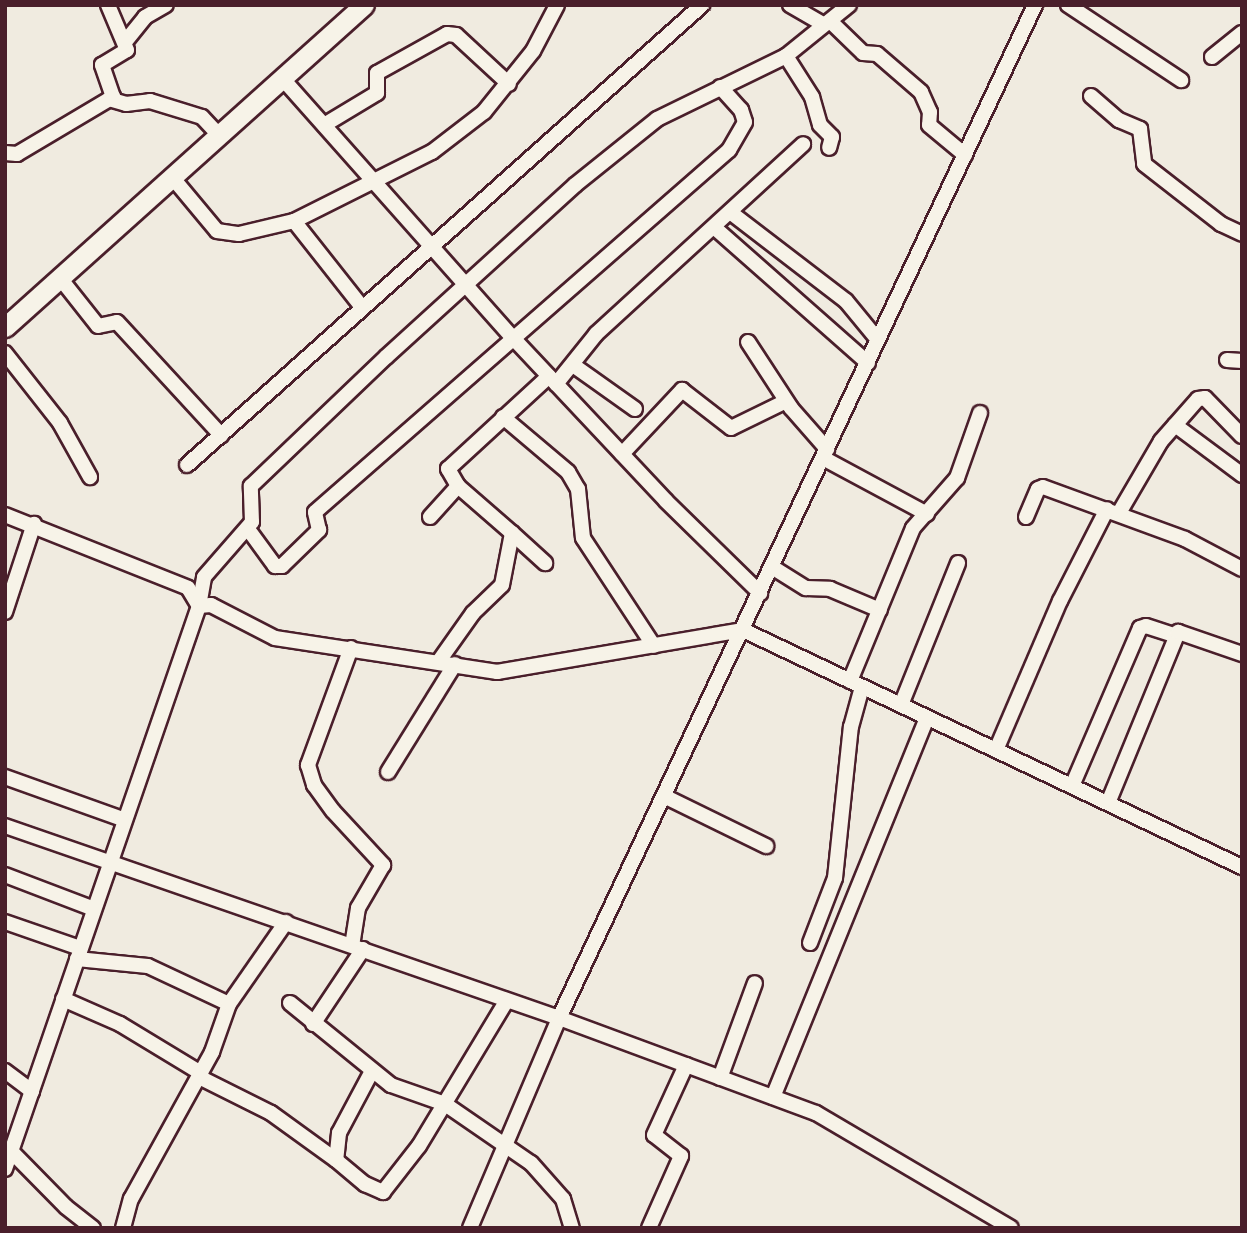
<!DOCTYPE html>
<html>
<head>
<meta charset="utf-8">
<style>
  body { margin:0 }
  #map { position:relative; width:1247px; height:1233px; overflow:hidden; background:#f0ebe0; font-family:Itim,sans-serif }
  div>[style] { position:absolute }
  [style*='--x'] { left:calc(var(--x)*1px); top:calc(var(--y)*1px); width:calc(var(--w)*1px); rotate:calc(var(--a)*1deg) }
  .roads { filter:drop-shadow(2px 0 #4a1f2b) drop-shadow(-2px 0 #4a1f2b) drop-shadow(0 2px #4a1f2b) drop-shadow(0 -2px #4a1f2b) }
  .street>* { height:14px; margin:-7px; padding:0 7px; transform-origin:7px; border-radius:7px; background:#f7f3e8 }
  .secondary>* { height:19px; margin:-9.5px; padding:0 9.5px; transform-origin:9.5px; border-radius:9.5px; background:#f7f3e8 }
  span { translate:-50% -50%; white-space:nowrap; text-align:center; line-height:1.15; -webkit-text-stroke:6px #f7f3e8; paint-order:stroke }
  .frame { position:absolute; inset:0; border:7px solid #4a1f2b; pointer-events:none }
</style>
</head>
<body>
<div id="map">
  <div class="roads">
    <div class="street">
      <div style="--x:790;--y:5;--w:39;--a:30"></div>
      <div style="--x:1068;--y:5;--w:136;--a:33.6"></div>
      <div style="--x:830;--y:21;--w:46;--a:44.1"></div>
      <div style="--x:863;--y:53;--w:14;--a:4"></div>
      <div style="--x:877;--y:54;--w:58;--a:40.8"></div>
      <div style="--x:921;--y:92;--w:22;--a:66"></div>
      <div style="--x:930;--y:112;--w:13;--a:94"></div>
      <div style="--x:929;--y:125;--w:47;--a:39.8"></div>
      <div style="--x:125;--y:42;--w:32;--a:-51"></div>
      <div style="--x:145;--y:17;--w:24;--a:-30"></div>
      <div style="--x:786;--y:56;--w:49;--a:57.6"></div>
      <div style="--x:812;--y:97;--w:29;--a:74"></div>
      <div style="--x:820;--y:125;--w:17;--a:45"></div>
      <div style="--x:832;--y:137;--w:11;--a:105"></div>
      <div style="--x:1212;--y:57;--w:38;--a:-39"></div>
      <div style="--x:282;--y:78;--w:349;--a:48.4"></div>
      <div style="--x:514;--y:339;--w:222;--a:46.8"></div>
      <div style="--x:666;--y:501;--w:132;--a:44.4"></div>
      <div style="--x:1091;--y:96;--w:37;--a:41"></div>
      <div style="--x:1119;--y:120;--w:23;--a:23"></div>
      <div style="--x:1140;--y:129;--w:35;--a:83"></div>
      <div style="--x:1144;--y:164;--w:98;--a:37.9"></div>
      <div style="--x:1221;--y:224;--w:23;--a:25"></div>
      <div style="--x:109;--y:99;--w:18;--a:16"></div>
      <div style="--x:126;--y:104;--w:24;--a:-7"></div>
      <div style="--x:150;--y:101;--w:54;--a:17.1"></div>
      <div style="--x:202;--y:117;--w:25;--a:47"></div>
      <div style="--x:324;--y:125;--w:62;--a:-31.1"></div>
      <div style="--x:377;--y:93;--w:20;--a:-90"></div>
      <div style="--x:377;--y:73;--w:80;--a:-29.1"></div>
      <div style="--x:447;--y:34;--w:9;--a:6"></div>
      <div style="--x:456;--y:35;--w:72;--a:42.8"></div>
      <div style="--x:5;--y:153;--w:12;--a:5"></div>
      <div style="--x:17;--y:154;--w:112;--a:-30.7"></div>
      <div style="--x:113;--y:97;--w:34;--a:-109"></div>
      <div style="--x:102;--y:65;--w:29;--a:-31"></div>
      <div style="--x:127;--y:50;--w:49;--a:-112.9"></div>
      <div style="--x:172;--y:177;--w:70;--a:50.2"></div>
      <div style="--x:217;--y:231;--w:22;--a:8"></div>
      <div style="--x:239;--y:234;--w:57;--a:-13.3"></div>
      <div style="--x:294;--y:221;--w:154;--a:-26.6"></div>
      <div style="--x:432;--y:152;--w:66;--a:-37.6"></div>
      <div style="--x:484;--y:112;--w:78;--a:-51.2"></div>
      <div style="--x:533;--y:51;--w:52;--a:-62.4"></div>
      <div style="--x:730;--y:212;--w:146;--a:37.5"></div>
      <div style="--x:846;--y:301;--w:50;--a:50.6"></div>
      <div style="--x:294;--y:221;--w:110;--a:51.7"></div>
      <div style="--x:715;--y:228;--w:204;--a:41.4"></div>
      <div style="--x:60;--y:278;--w:61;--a:51.6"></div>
      <div style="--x:98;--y:326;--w:19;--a:-12"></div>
      <div style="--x:117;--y:322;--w:154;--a:47.4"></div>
      <div style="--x:748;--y:342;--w:79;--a:56.9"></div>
      <div style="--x:791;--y:408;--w:55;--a:48.7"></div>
      <div style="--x:5;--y:353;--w:89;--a:51.8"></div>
      <div style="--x:60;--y:423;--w:62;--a:60.9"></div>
      <div style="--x:1227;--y:360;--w:15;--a:4"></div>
      <div style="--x:573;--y:365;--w:76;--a:35.4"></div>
      <div style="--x:556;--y:384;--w:64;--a:-51.3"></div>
      <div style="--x:596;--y:334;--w:281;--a:-42.5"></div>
      <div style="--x:503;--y:417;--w:85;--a:40.2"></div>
      <div style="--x:568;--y:472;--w:20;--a:60"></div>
      <div style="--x:578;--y:489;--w:49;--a:84.2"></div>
      <div style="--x:583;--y:538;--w:129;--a:56.7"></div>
      <div style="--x:1175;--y:425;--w:84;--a:36.7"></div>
      <div style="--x:622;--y:454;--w:88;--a:-46.8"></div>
      <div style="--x:682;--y:390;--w:62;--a:37.8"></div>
      <div style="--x:731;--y:428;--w:61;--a:-26.1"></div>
      <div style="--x:823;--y:458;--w:118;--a:28.3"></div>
      <div style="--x:187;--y:465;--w:691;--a:-41.77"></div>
      <div style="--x:1119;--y:513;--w:83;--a:-59.7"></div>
      <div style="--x:1161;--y:441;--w:56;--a:-48.6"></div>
      <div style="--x:1198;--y:399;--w:7;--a:-8"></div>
      <div style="--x:1205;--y:398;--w:53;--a:45.8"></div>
      <div style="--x:5;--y:515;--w:197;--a:21.7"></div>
      <div style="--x:188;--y:588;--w:21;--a:59"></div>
      <div style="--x:430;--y:517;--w:42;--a:-47.9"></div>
      <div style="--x:1026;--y:517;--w:30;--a:-67"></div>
      <div style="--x:1038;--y:489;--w:5;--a:-22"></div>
      <div style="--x:1043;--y:487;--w:151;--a:20.1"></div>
      <div style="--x:1185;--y:539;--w:64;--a:27.8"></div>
      <div style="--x:248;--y:529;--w:46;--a:53.9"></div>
      <div style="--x:275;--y:566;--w:7;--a:0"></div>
      <div style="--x:282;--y:566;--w:52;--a:-44.2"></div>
      <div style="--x:319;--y:530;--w:18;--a:-103"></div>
      <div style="--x:315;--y:512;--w:550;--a:-41.17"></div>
      <div style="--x:729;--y:150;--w:32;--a:-60"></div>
      <div style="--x:745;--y:122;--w:13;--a:-108"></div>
      <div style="--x:741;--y:110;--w:31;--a:-132"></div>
      <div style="--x:512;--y:533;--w:45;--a:42.3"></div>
      <div style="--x:772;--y:567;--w:40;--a:32"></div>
      <div style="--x:806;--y:588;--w:24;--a:2"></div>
      <div style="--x:830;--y:589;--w:54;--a:22.8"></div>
      <div style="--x:199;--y:606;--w:29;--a:-80"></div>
      <div style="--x:204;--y:577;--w:73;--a:-48.9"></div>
      <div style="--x:252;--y:522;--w:36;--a:-92"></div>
      <div style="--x:251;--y:486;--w:187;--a:-43.7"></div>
      <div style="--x:386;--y:357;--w:256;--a:-42.3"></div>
      <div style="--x:575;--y:185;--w:105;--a:-38.8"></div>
      <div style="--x:657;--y:119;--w:144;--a:-26"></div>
      <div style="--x:786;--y:56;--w:81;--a:-39"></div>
      <div style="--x:5;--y:612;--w:93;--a:-71.8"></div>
      <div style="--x:351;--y:648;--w:125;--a:110.2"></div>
      <div style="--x:308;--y:765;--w:21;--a:73"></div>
      <div style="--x:314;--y:785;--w:32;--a:54"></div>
      <div style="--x:333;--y:811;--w:74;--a:47.2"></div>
      <div style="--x:383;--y:865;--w:50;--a:120.2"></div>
      <div style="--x:358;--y:908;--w:37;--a:99"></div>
      <div style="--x:439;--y:661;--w:59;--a:-54.7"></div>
      <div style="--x:473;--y:613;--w:40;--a:-44"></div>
      <div style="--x:502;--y:585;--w:53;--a:-79.1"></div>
      <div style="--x:512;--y:533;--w:72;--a:-139"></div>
      <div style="--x:458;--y:486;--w:20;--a:-120"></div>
      <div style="--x:448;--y:469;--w:137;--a:-42.6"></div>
      <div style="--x:850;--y:681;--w:165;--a:-67.6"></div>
      <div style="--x:913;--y:528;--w:67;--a:-48.7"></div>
      <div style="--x:957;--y:478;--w:69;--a:-70.5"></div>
      <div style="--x:901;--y:705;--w:153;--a:-68.1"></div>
      <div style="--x:996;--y:750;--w:162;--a:-66.8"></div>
      <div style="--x:1060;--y:601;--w:103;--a:-62.9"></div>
      <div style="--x:388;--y:772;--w:127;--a:-58.2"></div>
      <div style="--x:5;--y:777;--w:127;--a:19.7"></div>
      <div style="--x:1072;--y:786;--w:172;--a:-66.7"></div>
      <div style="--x:1140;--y:628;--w:6;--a:-18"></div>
      <div style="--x:1146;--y:626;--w:32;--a:18"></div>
      <div style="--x:664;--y:796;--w:114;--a:26.1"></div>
      <div style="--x:1108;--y:803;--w:185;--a:-67.7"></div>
      <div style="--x:1178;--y:632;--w:68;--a:19"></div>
      <div style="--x:5;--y:826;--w:586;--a:19.11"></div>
      <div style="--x:559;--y:1018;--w:274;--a:20.3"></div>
      <div style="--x:816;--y:1113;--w:226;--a:30.5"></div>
      <div style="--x:5;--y:875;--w:95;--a:20.9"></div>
      <div style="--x:5;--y:922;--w:79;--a:19.1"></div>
      <div style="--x:810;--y:943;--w:70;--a:-69"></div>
      <div style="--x:835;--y:878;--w:152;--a:-84"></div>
      <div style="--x:851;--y:727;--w:41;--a:-74.6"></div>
      <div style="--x:77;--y:959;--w:71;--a:5.6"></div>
      <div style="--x:148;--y:966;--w:89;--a:25.1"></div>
      <div style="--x:63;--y:999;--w:62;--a:23.7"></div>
      <div style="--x:120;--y:1024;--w:95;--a:31.2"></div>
      <div style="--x:290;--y:1003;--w:130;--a:39.1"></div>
      <div style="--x:391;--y:1085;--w:57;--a:19.4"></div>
      <div style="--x:445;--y:1104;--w:104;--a:34.5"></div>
      <div style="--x:531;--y:1163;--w:48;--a:48.4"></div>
      <div style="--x:563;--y:1199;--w:30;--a:73"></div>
      <div style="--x:313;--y:1024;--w:90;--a:-56.3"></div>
      <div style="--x:5;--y:1071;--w:34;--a:37"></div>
      <div style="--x:372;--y:1071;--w:70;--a:118"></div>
      <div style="--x:339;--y:1133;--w:27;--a:96"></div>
      <div style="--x:336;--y:1160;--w:38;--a:40"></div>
      <div style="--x:365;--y:1184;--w:20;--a:24"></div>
      <div style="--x:383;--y:1192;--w:58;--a:-52"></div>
      <div style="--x:419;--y:1146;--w:170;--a:-58.9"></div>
      <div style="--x:199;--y:1077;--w:80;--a:26.6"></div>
      <div style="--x:271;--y:1113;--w:80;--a:35.9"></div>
      <div style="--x:720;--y:1078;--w:101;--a:-69.8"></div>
      <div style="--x:773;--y:1097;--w:409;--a:-67.9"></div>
      <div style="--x:11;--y:1151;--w:78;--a:45.5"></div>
      <div style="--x:66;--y:1207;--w:34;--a:38"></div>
      <div style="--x:5;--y:1169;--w:595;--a:-70.99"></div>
      <div style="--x:199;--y:606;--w:12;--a:-5"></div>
      <div style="--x:211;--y:605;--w:72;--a:27.3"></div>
      <div style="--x:275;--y:638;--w:225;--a:8.7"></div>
      <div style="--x:497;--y:672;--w:250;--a:-9.7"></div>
      <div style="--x:743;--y:630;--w:552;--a:25.41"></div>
      <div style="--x:123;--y:1228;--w:30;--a:-75"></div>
      <div style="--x:131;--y:1199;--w:168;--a:-61.1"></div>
      <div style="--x:212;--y:1052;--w:51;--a:-70.5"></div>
      <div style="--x:229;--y:1004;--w:100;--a:-55.2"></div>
      <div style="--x:470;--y:1228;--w:228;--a:-67"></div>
      <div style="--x:559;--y:1018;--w:1119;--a:-64.83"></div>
      <div style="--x:649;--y:1228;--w:79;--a:-66"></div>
      <div style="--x:681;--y:1156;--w:34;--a:-142"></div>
      <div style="--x:654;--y:1135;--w:77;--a:-65.4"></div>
    </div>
    <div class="secondary">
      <div style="--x:5;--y:327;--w:482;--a:-41.9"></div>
    </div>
  </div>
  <div class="frame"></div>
</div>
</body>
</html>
